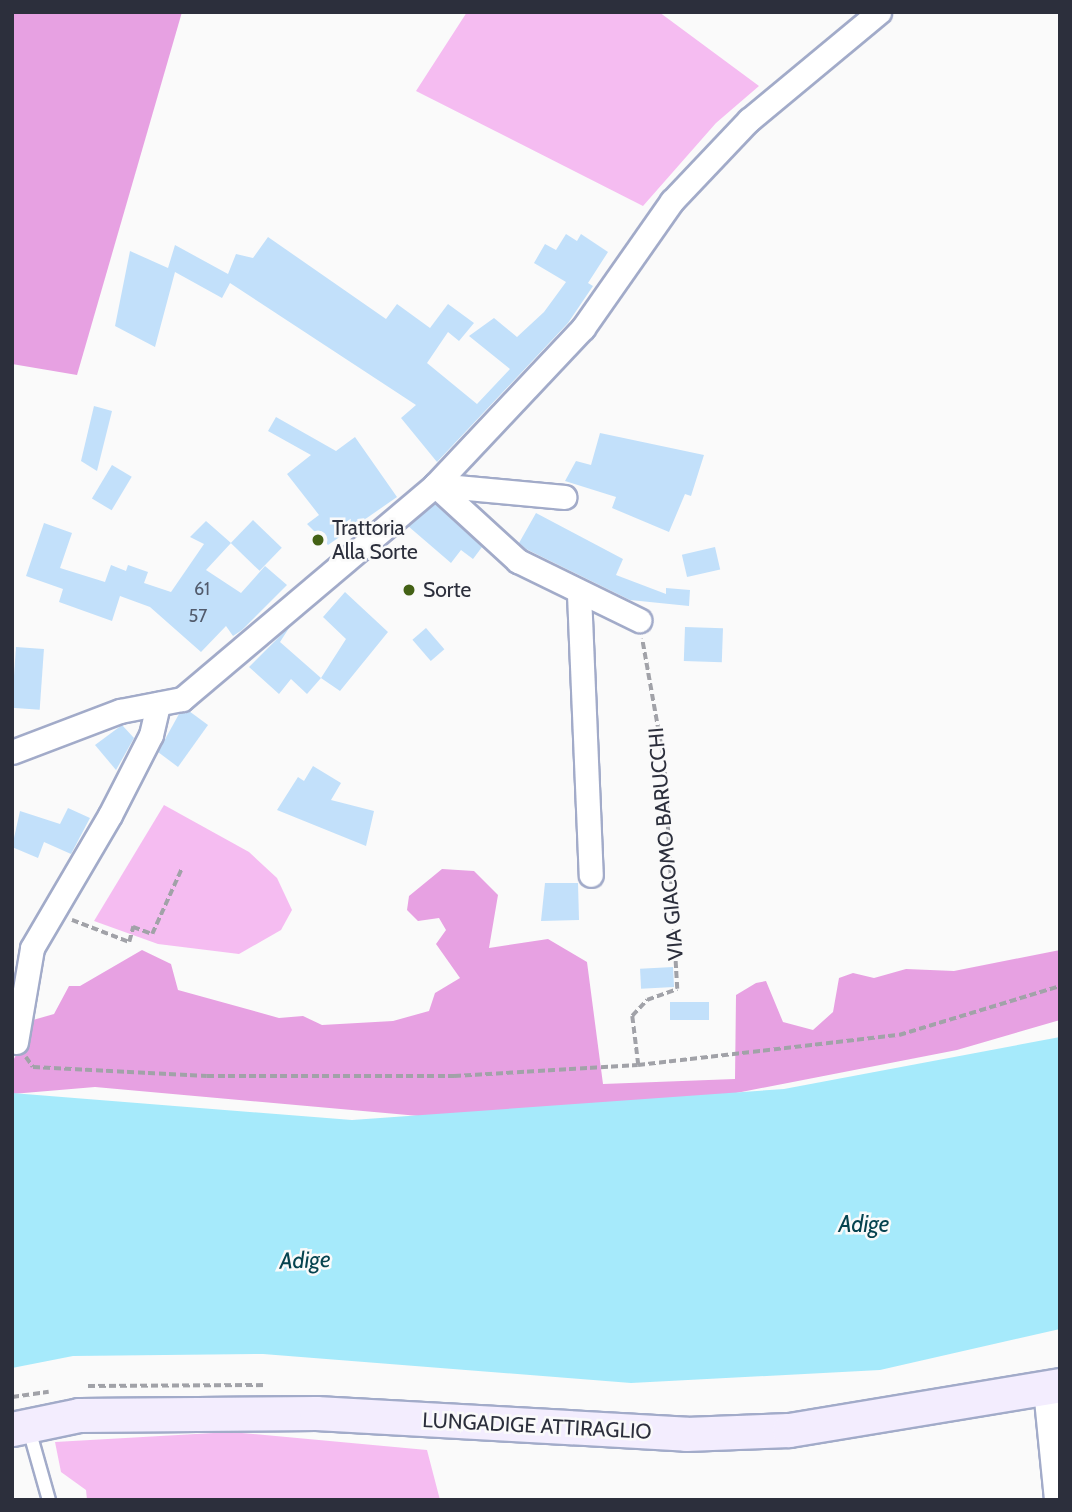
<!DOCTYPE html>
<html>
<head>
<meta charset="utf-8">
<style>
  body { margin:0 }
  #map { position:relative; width:1072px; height:1512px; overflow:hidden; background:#fafafa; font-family:Cabin,sans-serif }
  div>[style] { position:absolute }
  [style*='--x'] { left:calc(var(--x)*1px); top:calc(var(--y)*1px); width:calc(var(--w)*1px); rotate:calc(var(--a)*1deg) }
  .green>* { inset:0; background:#f5bcf1 }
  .forest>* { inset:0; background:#e7a1e2 }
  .water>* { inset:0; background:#a6eafb }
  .building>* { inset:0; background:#c2e0fa; transform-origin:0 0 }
  .path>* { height:3.5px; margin-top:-1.75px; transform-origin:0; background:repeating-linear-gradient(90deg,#a1a2a8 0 7px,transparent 0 10.5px) }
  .roads { filter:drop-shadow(2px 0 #a2abc9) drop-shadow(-2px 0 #a2abc9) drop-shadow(0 2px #a2abc9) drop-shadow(0 -2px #a2abc9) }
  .lane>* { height:12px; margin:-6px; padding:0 6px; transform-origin:6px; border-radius:6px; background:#fff }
  .street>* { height:23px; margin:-11.5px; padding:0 11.5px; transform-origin:11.5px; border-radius:11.5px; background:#fff }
  .secondary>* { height:33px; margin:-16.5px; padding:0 16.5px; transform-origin:16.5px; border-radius:16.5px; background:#f3edfe }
  .dots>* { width:19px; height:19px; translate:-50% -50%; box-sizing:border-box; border:4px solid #fafafa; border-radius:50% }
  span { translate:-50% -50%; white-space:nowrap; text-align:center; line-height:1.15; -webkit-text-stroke:5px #fafafa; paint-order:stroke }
  .number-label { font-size:18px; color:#525b6c }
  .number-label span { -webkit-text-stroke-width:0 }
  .poi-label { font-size:21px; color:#2c2f3c }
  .left { translate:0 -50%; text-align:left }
  .street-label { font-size:21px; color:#2c2f3c }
  .water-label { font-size:23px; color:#06434f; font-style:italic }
  .frame { position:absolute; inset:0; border:14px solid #2c2f3c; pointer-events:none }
</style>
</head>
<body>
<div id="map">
  <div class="green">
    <div style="clip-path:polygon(467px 12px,659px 12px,759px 86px,716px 123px,643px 206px,416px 91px)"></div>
    <div style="clip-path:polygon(164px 805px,249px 852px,277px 878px,292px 910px,281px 930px,239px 954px,158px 944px,94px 921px)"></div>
    <div style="clip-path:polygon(231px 1432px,427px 1450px,440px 1500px,87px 1500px,86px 1490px,61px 1472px,55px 1442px)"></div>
  </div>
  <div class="forest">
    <div style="clip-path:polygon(12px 12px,182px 12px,77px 375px,12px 364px)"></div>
    <div style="clip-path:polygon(442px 869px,474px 871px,498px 895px,489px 948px,548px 939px,587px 962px,603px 1084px,735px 1079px,736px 995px,756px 983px,766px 981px,783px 1022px,813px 1030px,833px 1012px,839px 978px,853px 973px,874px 978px,906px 969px,954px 971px,1060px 950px,1060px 1020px,957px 1050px,721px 1096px,430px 1117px,95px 1087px,12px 1094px,12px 1063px,33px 1020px,54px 1014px,69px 986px,80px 986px,142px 950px,171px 964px,178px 990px,279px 1018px,303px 1016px,322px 1025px,393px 1021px,429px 1011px,435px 993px,460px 978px,436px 944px,446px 930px,439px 918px,418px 921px,407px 910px,409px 896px)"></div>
  </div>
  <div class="water">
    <div style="clip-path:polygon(1060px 1037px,1060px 1329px,880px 1370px,631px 1383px,263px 1354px,73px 1356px,12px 1368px,12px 1093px,352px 1120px,784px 1089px)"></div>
  </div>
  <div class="building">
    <div style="clip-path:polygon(566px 234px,577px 241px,581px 234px,608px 252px,588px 283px,593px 286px,568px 323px,437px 462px,401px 418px,416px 405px,230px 283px,222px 298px,175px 272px,155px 347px,115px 326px,130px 251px,168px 268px,175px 245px,228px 274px,236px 254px,253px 258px,268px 237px,386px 319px,397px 304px,430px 328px,448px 304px,474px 323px,459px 341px,448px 332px,427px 363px,477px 404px,510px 369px,469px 336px,494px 318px,517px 337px,544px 312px,566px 282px,534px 263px,545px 244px,556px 250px)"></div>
    <div style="clip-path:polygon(94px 406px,112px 411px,97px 471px,81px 461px)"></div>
    <div style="clip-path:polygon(276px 417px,336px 451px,355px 437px,397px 497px,328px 545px,307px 524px,319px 515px,287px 474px,311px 455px,268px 431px)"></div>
    <div style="clip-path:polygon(600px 433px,704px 455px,691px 496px,685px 494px,669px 532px,612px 508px,616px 497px,565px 481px,576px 461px,591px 465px)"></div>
    <div style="left:112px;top:465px;width:23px;height:39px;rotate:31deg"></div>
    <div style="clip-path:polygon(435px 504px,482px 547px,473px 559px,461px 550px,451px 563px,408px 526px)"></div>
    <div style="clip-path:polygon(536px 513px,623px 559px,616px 575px,666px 594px,666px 588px,690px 590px,689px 606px,630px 600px,526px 549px,519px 543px)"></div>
    <div style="left:253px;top:520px;width:40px;height:32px;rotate:44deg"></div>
    <div style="clip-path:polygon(206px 521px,231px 543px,206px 570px,241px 593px,265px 566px,287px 585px,242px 630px,233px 636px,226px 626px,201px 652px,150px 607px,120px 596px,112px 621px,59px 602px,63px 589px,26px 576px,44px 523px,72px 533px,60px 568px,105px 582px,111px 565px,126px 571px,128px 565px,148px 572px,144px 583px,171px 592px,204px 544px,190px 537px)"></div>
    <div style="left:715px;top:547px;width:23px;height:34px;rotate:77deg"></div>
    <div style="clip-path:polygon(345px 592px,388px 632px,340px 691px,321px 678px,346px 639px,323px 617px)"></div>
    <div style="clip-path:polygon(291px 625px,280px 642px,321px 678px,307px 694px,291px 679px,279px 694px,249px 667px)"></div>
    <div style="left:685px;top:627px;width:38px;height:34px;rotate:2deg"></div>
    <div style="left:426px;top:628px;width:28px;height:18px;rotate:49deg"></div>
    <div style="left:16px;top:647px;width:28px;height:61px;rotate:4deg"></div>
    <div style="clip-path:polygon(189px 711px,208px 725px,178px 767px,158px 752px,179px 714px)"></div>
    <div style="clip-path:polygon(122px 725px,134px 738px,116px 770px,95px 745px)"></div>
    <div style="clip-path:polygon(313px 766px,341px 783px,331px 800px,374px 811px,366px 846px,277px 810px,298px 777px,304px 781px)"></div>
    <div style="clip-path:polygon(68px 808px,90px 818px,71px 854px,44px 842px,38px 858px,12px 847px,20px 811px,60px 824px)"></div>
    <div style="clip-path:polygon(545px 883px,578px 883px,579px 920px,541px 921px)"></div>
    <div style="left:673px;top:967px;width:20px;height:33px;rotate:87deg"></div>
    <div style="left:709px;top:1002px;width:18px;height:39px;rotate:90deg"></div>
  </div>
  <div class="path">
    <div style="--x:72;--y:920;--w:61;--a:21.1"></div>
    <div style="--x:129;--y:942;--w:16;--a:-75"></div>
    <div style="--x:133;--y:927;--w:20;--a:20"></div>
    <div style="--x:152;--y:934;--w:72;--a:-65.6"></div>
    <div style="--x:26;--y:1057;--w:12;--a:55"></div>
    <div style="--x:33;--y:1067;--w:174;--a:3"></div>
    <div style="--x:207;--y:1076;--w:247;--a:0"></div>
    <div style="--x:454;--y:1076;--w:184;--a:-3.4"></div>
    <div style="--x:638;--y:1065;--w:263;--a:-6.6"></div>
    <div style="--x:899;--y:1035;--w:168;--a:-16.9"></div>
    <div style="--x:638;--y:1065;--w:49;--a:-97"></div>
    <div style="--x:632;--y:1016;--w:22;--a:-47"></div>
    <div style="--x:647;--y:1000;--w:32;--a:-20"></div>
    <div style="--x:677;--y:989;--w:226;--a:-93.3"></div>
    <div style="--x:664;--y:763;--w:126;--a:-100.1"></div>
    <div style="--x:88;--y:1386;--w:177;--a:-0.3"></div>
    <div style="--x:12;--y:1397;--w:37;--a:-8"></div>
  </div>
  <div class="roads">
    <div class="lane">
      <div style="--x:28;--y:1426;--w:77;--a:74.2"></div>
    </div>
    <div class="street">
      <div style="--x:435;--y:485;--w:113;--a:42.5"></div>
      <div style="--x:518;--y:561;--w:135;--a:26"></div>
      <div style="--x:435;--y:485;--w:130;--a:5.3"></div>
      <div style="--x:579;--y:594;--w:281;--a:87.6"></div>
      <div style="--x:12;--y:752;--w:116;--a:-20.8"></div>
      <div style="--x:120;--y:711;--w:63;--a:-11"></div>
      <div style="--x:182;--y:699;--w:331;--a:-40.2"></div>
      <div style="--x:435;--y:485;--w:216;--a:-46.7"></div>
      <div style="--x:583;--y:328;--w:155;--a:-55"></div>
      <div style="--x:672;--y:201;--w:112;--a:-46.5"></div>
      <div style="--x:749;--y:120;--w:169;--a:-39.7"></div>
      <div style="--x:16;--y:1042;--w:95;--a:-80.3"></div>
      <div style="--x:32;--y:948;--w:154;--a:-59.6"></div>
      <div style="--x:110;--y:815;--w:90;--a:-62.9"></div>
      <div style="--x:151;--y:735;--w:32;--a:-77"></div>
      <div style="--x:1045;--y:1389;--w:112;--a:84.3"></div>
    </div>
    <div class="secondary">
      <div style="--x:12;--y:1429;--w:68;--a:-11.8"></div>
      <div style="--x:79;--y:1415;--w:237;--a:-0.5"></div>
      <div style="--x:316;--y:1413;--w:371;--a:3.2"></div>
      <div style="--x:686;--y:1434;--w:103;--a:-2.2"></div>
      <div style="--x:789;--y:1430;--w:275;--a:-9.4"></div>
    </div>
  </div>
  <div class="dots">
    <div style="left:318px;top:540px;background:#436115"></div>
    <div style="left:409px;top:590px;background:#436115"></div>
  </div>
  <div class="number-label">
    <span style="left:202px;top:589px">61</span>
    <span style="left:198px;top:616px">57</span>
  </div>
  <div class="poi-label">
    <span class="left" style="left:332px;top:540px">Trattoria<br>Alla Sorte</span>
    <span class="left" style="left:423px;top:590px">Sorte</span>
  </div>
  <div class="street-label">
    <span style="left:666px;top:844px;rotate:-95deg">VIA GIACOMO BARUCCHI</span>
    <span style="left:537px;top:1426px;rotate:3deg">LUNGADIGE ATTIRAGLIO</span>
  </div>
  <div class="water-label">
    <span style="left:864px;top:1224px">Adige</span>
    <span style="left:305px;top:1260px;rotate:-2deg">Adige</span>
  </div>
  <div class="frame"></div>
</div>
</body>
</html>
